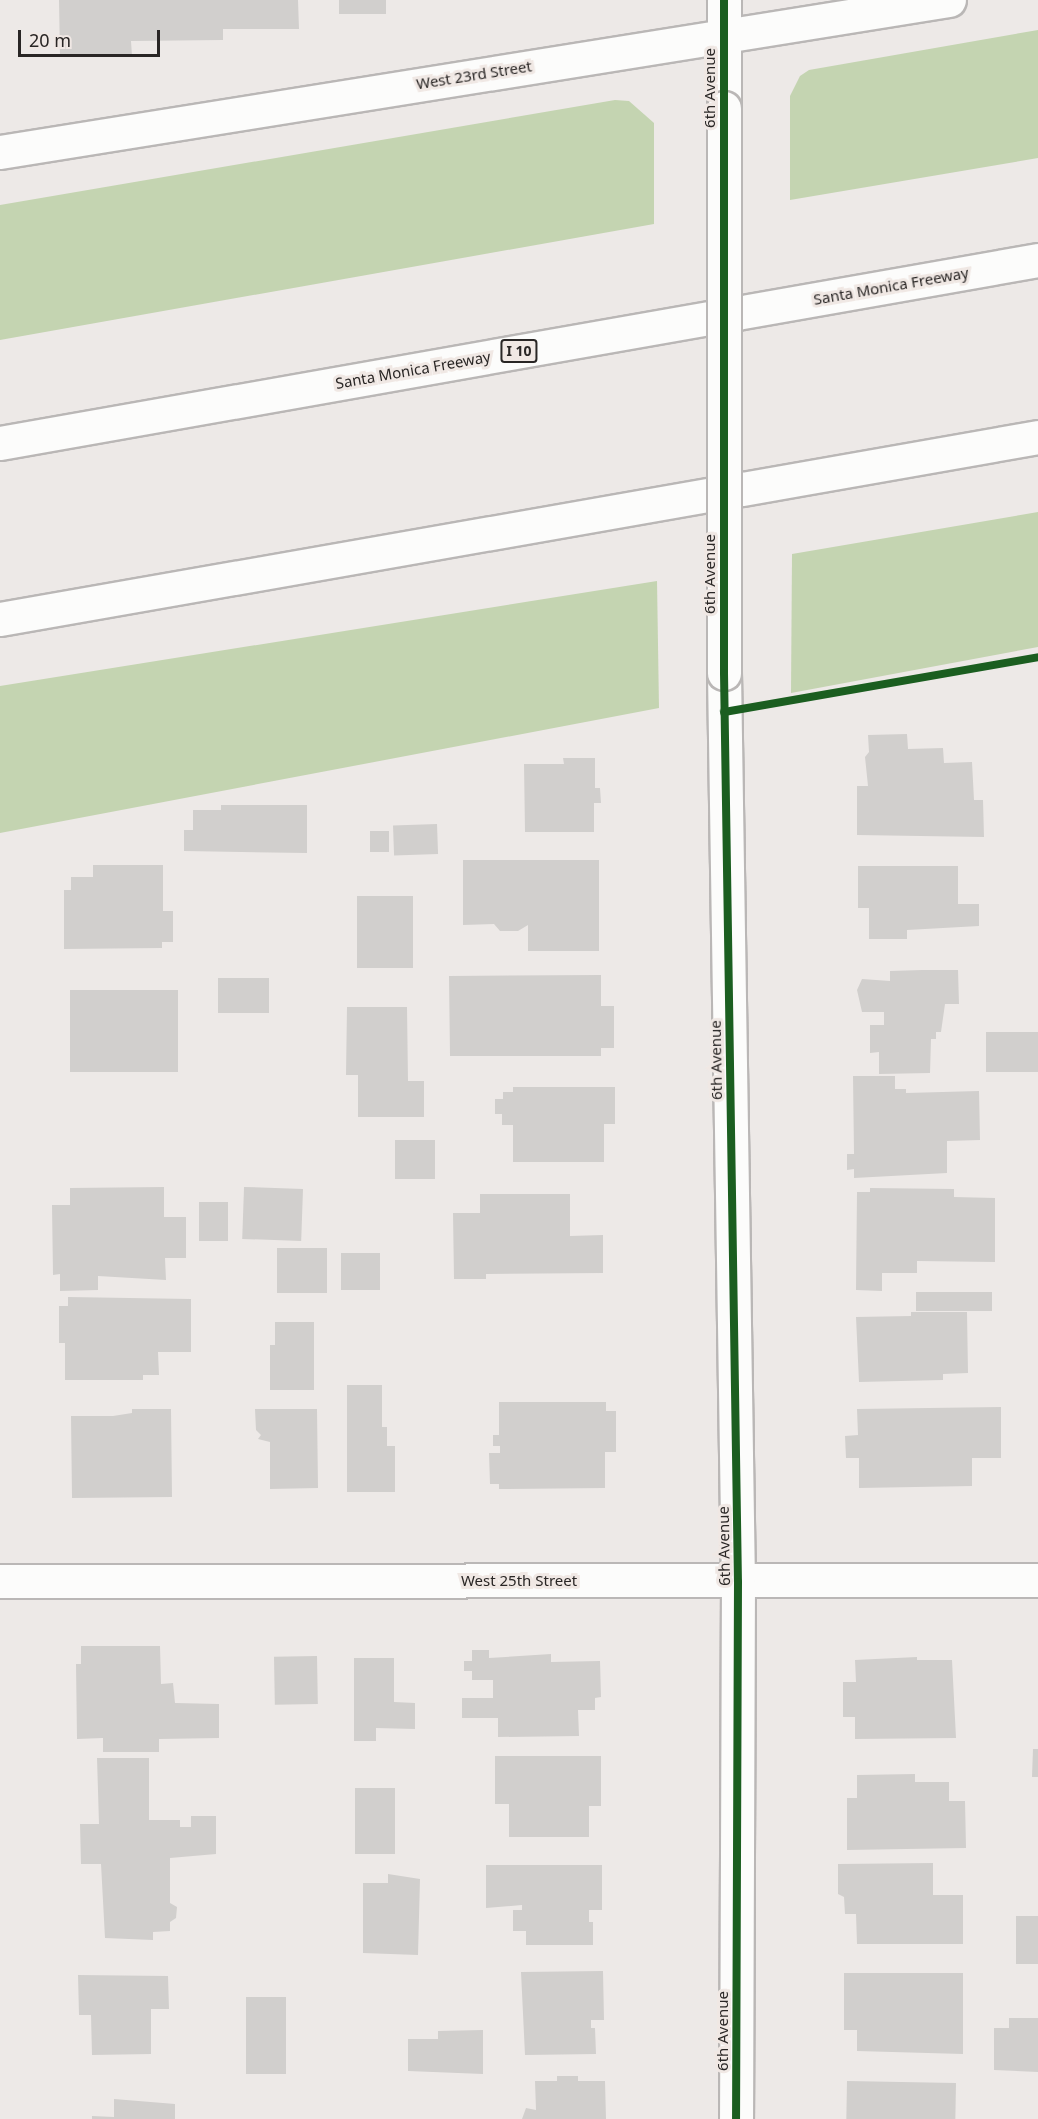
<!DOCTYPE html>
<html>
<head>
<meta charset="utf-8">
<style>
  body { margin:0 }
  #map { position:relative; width:1038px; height:2119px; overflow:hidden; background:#ede9e7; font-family:"Noto Sans",sans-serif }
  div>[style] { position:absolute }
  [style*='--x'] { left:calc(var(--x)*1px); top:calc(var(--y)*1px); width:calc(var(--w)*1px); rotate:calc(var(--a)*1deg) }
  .forest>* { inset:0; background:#c4d4b1 }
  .building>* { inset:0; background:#d1cfcd; transform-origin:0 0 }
  .roads { filter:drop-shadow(2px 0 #bab7b6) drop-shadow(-2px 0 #bab7b6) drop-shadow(0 2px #bab7b6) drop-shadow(0 -2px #bab7b6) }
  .minor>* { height:33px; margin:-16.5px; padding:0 16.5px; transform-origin:16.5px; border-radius:16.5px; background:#fcfcfb }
  .tertiary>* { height:33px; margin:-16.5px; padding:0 16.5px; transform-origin:16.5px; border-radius:16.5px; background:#fcfcfb }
  .motorway>* { height:33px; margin:-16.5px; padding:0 16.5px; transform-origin:16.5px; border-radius:16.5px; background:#fcfcfb }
  .bridges { filter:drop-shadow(2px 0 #bab7b6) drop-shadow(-2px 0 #bab7b6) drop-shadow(0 2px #bab7b6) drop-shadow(0 -2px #bab7b6) }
  .tertiary-bridge>* { height:33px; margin:-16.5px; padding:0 16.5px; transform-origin:16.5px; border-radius:16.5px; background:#fcfcfb }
  .cycleway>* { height:8px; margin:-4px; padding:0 4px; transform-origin:4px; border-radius:4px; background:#1b5e20 }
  span { translate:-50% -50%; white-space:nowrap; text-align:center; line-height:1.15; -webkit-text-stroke:6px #f0e8e4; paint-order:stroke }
  .shield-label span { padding:2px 4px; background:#f0e8e4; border:2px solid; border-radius:4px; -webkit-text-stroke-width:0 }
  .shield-label { font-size:14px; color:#292625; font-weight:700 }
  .street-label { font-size:15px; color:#292625 }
  .scale { position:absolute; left:18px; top:30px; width:142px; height:27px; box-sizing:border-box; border:3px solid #292625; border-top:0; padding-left:8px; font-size:18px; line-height:21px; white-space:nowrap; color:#292625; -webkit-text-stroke:4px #f0e8e4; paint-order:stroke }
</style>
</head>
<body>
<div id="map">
  <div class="forest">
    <div style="clip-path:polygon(1038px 30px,1038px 158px,790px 200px,790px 96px,800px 76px,809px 70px)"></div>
    <div style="clip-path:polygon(615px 100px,629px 101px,654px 123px,654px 224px,0 340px,0 205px)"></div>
    <div style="clip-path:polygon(1038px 512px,1038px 647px,791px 693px,792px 554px)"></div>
    <div style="clip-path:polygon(657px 581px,659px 708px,0 833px,0 686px)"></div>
  </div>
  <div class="building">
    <div style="clip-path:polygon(59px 0,298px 0,299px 29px,223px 29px,223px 40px,131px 41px,132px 56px,60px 57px)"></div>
    <div style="left:339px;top:0;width:47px;height:14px"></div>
    <div style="clip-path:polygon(907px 734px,908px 749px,943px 748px,944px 763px,972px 762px,974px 800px,983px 800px,984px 837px,857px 835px,857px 786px,868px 786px,865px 757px,869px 752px,868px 735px)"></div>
    <div style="clip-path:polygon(563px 758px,595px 758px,595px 788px,600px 788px,601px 803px,594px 803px,594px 832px,525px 832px,524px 764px,564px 764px)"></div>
    <div style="clip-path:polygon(221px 805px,307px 805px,307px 853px,184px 851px,184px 830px,193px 830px,193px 810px,221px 810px)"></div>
    <div style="left:437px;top:824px;width:30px;height:44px;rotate:88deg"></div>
    <div style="left:370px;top:831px;width:19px;height:21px"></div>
    <div style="clip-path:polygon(463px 860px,599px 860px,599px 951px,528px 951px,528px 925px,518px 931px,500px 931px,494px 924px,463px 925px)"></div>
    <div style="clip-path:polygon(93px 865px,163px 865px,163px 911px,173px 911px,173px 942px,162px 942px,162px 948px,64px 949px,64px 890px,71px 890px,71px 877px,93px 877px)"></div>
    <div style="clip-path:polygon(858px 866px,958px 866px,958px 904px,979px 904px,979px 926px,907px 930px,907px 939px,869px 939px,869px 908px,858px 908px)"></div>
    <div style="left:413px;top:896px;width:72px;height:56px;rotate:90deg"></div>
    <div style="clip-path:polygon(922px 970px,958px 970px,959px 1004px,945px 1004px,941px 1032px,936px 1032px,936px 1039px,931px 1039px,930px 1073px,879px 1074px,879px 1052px,870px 1053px,870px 1025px,884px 1025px,884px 1012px,862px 1012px,857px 990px,862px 979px,890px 981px,890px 971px)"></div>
    <div style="clip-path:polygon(601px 975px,601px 1006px,614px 1006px,614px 1048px,601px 1048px,601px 1056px,450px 1056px,449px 976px)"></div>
    <div style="left:269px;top:978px;width:35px;height:51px;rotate:90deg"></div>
    <div style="left:178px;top:990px;width:82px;height:108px;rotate:90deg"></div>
    <div style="clip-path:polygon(347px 1007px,407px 1007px,408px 1081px,424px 1081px,424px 1117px,358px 1117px,358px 1075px,346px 1075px)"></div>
    <div style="left:986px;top:1032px;width:52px;height:40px"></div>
    <div style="clip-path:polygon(853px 1076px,895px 1076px,895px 1089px,906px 1089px,906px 1093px,979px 1091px,980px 1140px,947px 1141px,947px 1173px,854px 1178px,854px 1169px,847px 1170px,847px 1154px,854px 1154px)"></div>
    <div style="clip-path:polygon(513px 1087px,615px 1087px,615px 1124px,604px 1124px,604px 1162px,513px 1162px,513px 1125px,502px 1125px,502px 1114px,495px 1114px,495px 1099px,503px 1099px,503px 1092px,513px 1092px)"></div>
    <div style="left:395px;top:1140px;width:40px;height:39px"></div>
    <div style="clip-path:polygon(164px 1187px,164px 1217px,186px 1217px,186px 1258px,165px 1258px,166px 1280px,98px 1276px,98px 1290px,60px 1291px,60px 1274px,53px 1275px,52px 1205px,70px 1205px,70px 1188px)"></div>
    <div style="clip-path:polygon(870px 1188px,954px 1189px,954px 1197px,995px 1198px,995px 1262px,917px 1261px,917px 1273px,882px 1273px,882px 1291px,856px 1290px,857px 1192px,870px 1192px)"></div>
    <div style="left:303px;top:1189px;width:52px;height:59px;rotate:92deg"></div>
    <div style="clip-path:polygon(480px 1194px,570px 1194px,570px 1236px,603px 1235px,603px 1273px,486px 1274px,486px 1279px,454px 1279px,453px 1213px,480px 1213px)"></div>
    <div style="left:199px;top:1202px;width:29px;height:39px"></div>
    <div style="left:277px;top:1248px;width:50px;height:45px"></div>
    <div style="left:341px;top:1253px;width:39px;height:37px"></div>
    <div style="left:916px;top:1292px;width:76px;height:19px"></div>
    <div style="clip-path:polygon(68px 1297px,191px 1299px,191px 1352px,158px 1352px,159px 1375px,143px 1375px,143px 1380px,65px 1380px,65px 1343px,59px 1343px,59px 1306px,68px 1306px)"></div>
    <div style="clip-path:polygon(911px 1312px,967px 1312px,968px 1373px,943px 1374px,943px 1380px,859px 1382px,856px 1317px,911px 1316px)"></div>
    <div style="clip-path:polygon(275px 1322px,314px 1322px,314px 1390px,270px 1390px,270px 1345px,275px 1345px)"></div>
    <div style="clip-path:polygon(347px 1385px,382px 1385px,382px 1427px,387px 1427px,387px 1446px,395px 1446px,395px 1492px,347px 1492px)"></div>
    <div style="clip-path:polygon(499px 1402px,606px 1402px,606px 1411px,616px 1411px,616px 1452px,605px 1452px,605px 1488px,499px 1489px,499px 1484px,490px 1484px,489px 1453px,500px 1453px,500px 1446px,493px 1446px,493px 1435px,499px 1435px)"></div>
    <div style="clip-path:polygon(1001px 1407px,1001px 1458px,972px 1458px,972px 1486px,859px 1488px,859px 1458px,846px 1458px,845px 1436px,858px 1435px,857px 1409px)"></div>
    <div style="clip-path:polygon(132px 1409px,171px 1409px,172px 1497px,72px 1498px,71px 1416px,113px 1416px,132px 1413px)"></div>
    <div style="clip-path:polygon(255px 1409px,317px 1409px,318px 1488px,270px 1489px,270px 1442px,258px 1439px,261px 1435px,256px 1430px)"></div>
    <div style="clip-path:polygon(81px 1646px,160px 1646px,161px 1684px,173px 1683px,175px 1703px,219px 1704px,219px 1738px,159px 1739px,159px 1752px,103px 1752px,103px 1738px,77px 1739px,76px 1664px,81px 1664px)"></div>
    <div style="clip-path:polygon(472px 1650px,489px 1650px,489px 1658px,551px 1654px,551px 1662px,600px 1661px,601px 1697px,595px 1698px,595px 1710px,578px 1710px,579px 1736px,498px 1737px,498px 1718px,462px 1718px,462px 1698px,493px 1698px,493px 1680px,472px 1680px,472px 1671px,464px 1671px,464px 1661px,472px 1661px)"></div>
    <div style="left:317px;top:1656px;width:48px;height:43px;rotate:89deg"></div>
    <div style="clip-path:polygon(917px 1657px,917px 1660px,952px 1660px,956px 1738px,855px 1739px,855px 1717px,843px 1717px,843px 1682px,856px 1682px,855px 1660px)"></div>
    <div style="clip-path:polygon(354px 1658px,394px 1658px,394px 1702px,415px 1703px,415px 1729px,376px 1728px,376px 1741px,354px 1741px)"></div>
    <div style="clip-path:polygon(1033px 1749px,1038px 1749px,1038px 1777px,1032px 1777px)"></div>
    <div style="clip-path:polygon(495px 1756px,601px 1756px,601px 1806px,589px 1806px,589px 1837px,509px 1837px,509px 1804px,495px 1804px)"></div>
    <div style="clip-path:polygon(97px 1758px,149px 1758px,149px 1820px,180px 1820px,180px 1827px,191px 1827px,191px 1816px,216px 1816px,216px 1854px,170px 1858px,170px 1903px,177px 1907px,176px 1918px,170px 1922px,170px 1931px,153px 1932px,153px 1940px,105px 1938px,101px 1864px,81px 1864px,80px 1824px,99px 1824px)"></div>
    <div style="clip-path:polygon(915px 1774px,915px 1782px,949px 1782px,949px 1801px,965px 1801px,966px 1848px,847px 1850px,847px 1798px,857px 1798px,857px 1775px)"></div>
    <div style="left:355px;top:1788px;width:40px;height:66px"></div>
    <div style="clip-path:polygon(933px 1863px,933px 1895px,963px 1895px,963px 1944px,857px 1944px,856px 1914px,845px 1914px,844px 1897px,838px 1894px,838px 1864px)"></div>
    <div style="clip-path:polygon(486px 1865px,602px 1865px,602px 1910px,589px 1910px,589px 1922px,593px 1922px,593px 1945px,526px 1945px,526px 1931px,513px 1931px,513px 1910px,522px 1910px,522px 1905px,486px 1908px)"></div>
    <div style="clip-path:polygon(388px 1874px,420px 1879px,418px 1955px,363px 1953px,363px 1883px,388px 1883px)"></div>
    <div style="left:1038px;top:1916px;width:48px;height:22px;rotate:90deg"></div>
    <div style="clip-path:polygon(603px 1971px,604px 2020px,591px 2020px,591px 2028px,595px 2028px,596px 2054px,525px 2055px,521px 1972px)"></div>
    <div style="clip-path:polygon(844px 1973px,963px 1973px,963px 2054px,857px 2051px,857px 2030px,844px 2030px)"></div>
    <div style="clip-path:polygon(78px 1975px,168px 1976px,169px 2009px,151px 2009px,151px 2054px,92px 2055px,91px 2015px,79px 2015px)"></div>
    <div style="left:286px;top:1997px;width:77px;height:40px;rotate:90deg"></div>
    <div style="clip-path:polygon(1009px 2018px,1038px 2018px,1038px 2072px,994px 2070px,994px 2028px,1009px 2028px)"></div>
    <div style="clip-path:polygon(483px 2030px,483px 2074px,408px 2071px,408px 2039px,438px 2039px,438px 2031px)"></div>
    <div style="clip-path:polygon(557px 2076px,578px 2076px,578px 2081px,605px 2081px,606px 2119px,522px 2119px,526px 2108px,536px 2110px,535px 2081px,557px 2081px)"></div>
    <div style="left:847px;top:2081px;width:109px;height:38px;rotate:1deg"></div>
    <div style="clip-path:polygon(114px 2099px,175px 2104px,175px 2119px,92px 2119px,92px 2116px,114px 2117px)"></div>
  </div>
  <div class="roads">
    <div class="minor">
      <div style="--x:0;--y:152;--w:961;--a:-9.1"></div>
      <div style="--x:0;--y:1581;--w:1038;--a:-0.06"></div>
    </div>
    <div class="tertiary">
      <div style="--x:724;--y:0;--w:108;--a:90"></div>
      <div style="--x:724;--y:673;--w:909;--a:89.12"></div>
      <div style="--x:738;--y:1582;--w:537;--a:90.21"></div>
    </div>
    <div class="motorway">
      <div style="--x:0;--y:443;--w:1054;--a:-10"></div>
      <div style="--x:0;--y:619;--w:1054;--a:-9.94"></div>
    </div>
  </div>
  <div class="bridges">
    <div class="tertiary-bridge">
      <div style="--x:724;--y:108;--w:565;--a:90"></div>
    </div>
  </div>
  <div class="cycleway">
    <div style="--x:724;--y:0;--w:673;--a:90"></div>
    <div style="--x:724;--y:673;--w:909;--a:89.12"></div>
    <div style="--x:738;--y:1582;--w:537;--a:90.21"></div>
    <div style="--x:724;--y:712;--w:319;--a:-9.9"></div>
  </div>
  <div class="shield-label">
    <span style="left:519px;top:351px">I 10</span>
  </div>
  <div class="street-label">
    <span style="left:474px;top:75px;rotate:-9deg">West 23rd Street</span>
    <span style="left:710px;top:88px;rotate:-90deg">6th Avenue</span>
    <span style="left:891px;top:286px;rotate:-10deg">Santa Monica Freeway</span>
    <span style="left:413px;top:370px;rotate:-10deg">Santa Monica Freeway</span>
    <span style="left:710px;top:574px;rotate:-90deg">6th Avenue</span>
    <span style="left:716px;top:1060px;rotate:-91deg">6th Avenue</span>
    <span style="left:724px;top:1546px;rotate:-91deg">6th Avenue</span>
    <span style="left:519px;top:1581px">West 25th Street</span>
    <span style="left:723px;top:2031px;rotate:-90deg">6th Avenue</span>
  </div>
  <div class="scale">20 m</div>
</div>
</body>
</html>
